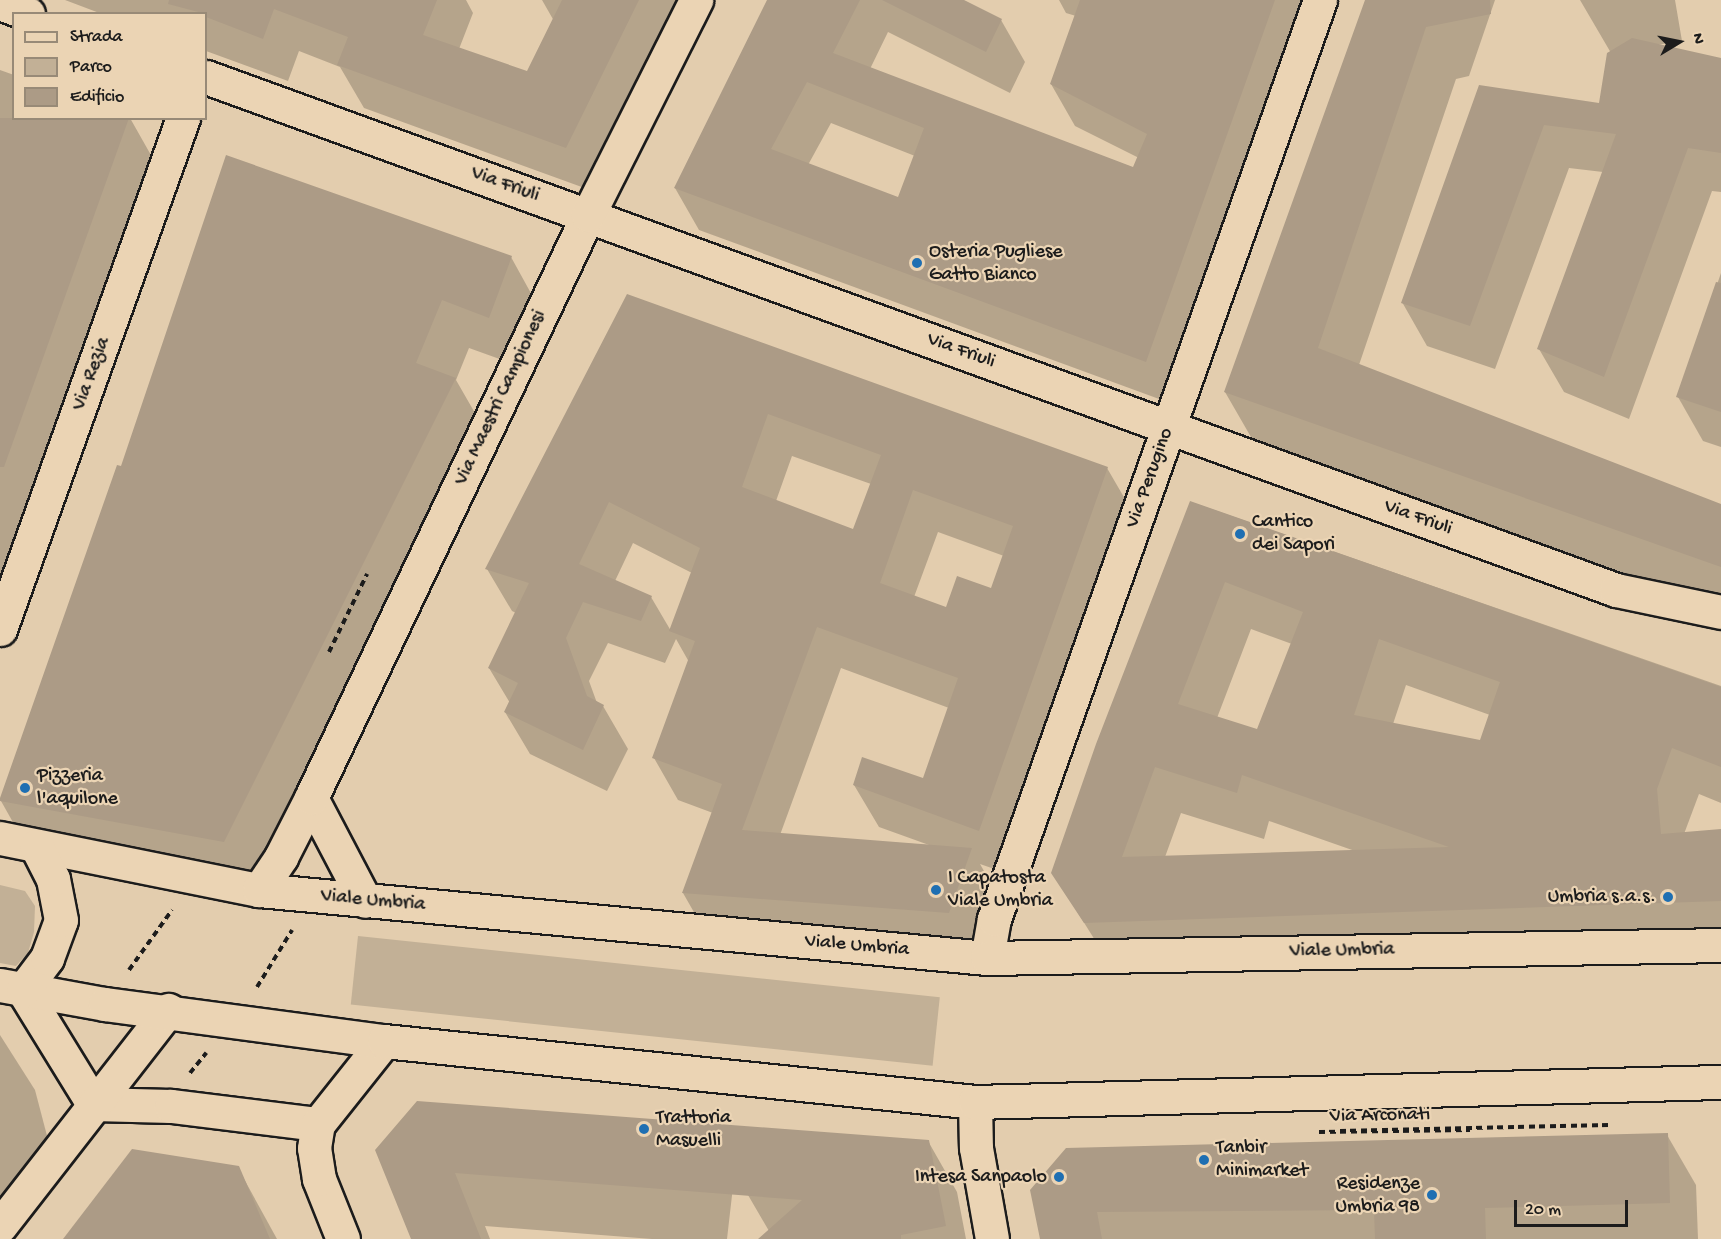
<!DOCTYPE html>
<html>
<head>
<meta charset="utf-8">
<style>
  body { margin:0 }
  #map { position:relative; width:1721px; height:1239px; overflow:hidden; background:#e3cdae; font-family:"Gochi Hand",sans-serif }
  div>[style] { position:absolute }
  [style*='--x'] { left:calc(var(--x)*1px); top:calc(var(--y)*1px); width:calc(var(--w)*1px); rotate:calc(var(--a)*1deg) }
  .green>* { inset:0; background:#c2b096; transform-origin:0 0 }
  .shadow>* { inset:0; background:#0003 }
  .building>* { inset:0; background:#ac9b86 }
  .path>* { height:4px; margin-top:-2px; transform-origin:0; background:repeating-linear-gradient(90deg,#1c1c1c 0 6px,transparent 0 10.5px) }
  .roads { filter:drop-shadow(2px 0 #1c1c1c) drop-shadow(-2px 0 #1c1c1c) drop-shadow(0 2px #1c1c1c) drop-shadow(0 -2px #1c1c1c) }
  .minor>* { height:33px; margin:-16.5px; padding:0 16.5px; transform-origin:16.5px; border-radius:16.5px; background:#ebd4b4 }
  .major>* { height:33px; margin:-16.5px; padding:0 16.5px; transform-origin:16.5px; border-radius:16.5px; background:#ebd4b4 }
  .dots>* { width:16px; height:16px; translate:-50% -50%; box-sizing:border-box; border:3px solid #ebd4b4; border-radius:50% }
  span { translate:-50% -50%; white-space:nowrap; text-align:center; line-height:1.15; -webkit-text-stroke:4.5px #ebd4b4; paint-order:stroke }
  .street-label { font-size:20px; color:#1c1c1c }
  .poi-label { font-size:20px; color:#1c1c1c }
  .left { translate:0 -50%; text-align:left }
  .right { translate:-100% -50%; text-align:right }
  .legend { position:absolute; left:12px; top:12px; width:195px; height:108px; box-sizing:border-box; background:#ebd4b4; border:2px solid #988a77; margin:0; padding:8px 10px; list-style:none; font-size:18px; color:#1c1c1c }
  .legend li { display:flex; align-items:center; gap:12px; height:30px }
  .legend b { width:30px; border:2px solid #988a77 }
  .north { position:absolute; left:1649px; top:12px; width:60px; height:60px; -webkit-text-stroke:4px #ebd4b4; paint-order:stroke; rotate:80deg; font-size:16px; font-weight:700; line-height:24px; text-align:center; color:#1c1c1c }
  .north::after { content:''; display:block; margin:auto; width:21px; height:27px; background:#1c1c1c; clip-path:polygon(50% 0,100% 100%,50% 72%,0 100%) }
  .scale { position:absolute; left:1514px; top:1200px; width:114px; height:27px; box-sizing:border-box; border:3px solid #1c1c1c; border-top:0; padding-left:8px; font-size:18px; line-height:21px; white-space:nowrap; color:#1c1c1c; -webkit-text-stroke:4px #ebd4b4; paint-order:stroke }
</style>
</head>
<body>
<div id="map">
  <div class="green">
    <div style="clip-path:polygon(0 885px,25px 891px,35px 906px,34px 932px,28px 953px,16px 966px,0 963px)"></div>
    <div style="left:358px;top:936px;width:585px;height:69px;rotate:6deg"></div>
  </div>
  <div class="shadow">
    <div style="clip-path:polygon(65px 0,466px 0,473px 13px,459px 49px,527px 73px,554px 21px,542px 0,685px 0,590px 190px,364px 108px,340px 67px,299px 51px,288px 81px,206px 51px,206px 14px,102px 14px)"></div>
    <div style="clip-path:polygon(evenodd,769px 0,963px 0,1001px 20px,1025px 62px,1010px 93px,888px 32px,870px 69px,1134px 168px,1139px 158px,1075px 126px,1051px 84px,1076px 16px,1066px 13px,1059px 0,1314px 0,1170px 403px,699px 230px,675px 188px,769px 0,831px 123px,915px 156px,899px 199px,808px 165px,831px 123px)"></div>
    <div style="clip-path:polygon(1366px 0,1495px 0,1469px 76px,1456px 79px,1359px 365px,1721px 505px,1721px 608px,1255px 444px,1225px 392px)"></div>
    <div style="clip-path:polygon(1580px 0,1675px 0,1682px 41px,1656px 45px,1721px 60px,1721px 192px,1712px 191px,1629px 419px,1564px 392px,1539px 349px,1603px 172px,1569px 168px,1495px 369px,1427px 346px,1402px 302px,1480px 86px,1600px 105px,1611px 53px)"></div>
    <div style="clip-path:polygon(0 70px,14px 75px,14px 118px,130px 118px,156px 164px,0 598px)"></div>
    <div style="clip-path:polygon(511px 257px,538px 306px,516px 365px,469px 348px,456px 380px,483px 427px,252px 889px,28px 849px,1px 801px,122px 468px)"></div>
    <div style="clip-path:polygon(1721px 273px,1721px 447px,1703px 441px,1678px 397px)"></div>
    <div style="clip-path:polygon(evenodd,628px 296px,1107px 468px,1132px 511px,1003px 872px,980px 864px,996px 892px,973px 955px,707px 935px,683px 893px,713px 813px,678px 800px,654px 758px,689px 662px,676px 639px,665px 663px,608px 643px,589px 681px,597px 703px,603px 706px,628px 749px,607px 791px,530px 754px,505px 712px,510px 703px,489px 668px,516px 613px,512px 611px,487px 569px,628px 296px,792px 456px,871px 484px,854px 531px,776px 501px,792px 456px,628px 296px,938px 532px,1004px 556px,992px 590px,947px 609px,914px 597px,938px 532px,628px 296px,633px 543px,692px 573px,671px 631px,651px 597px,615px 581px,633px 543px,628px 296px,841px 668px,949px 708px,924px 780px,854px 785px,879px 827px,929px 845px,780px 835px,841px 668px)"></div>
    <div style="clip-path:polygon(evenodd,1191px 502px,1721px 686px,1721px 803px,1699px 794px,1684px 834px,1721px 831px,1721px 948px,1113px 969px,1053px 873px,1191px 502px,1251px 629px,1292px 644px,1258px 731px,1217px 718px,1251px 629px,1191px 502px,1406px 685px,1490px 715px,1481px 741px,1393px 724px,1406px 685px,1191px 502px,1181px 813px,1264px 839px,1269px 821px,1355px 851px,1165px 857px,1181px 813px)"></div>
    <div style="clip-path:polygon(0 1035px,35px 1090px,51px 1151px,0 1220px)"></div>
    <div style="clip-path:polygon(1667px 1135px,1696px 1185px,1698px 1239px,1041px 1239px,1032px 1191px)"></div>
    <div style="clip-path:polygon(928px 1141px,957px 1192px,966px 1239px,760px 1239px,769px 1231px,748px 1195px)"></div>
    <div style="clip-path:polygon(377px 1150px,734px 1178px,727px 1239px,652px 1239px,485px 1226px,490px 1239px,412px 1239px)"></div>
    <div style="clip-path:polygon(238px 1168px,277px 1239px,66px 1239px)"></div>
  </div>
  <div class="building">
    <div style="clip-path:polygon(169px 0,437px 0,423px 35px,527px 71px,562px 0,639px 0,566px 148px,337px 65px,348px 37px,274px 9px,263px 39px,206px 17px,206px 14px,168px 4px)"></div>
    <div style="clip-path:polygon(evenodd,767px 0,860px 0,833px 53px,1133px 167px,1147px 134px,1050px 84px,1080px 0,1275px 0,1146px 362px,674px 188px,767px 0,807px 82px,924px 128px,898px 197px,771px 149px,807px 82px)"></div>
    <div style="clip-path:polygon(882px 0,964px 0,1002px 19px,986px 52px)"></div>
    <div style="clip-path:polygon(1365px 0,1490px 0,1491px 14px,1426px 27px,1318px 348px,1721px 504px,1721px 567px,1224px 392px)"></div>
    <div style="clip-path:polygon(1632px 38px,1721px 58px,1721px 153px,1688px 148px,1604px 377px,1537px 349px,1616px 134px,1544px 125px,1470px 326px,1401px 303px,1479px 85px,1599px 103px,1607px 53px)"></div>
    <div style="clip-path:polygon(0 118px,129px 118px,4px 467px,0 467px)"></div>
    <div style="clip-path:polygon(226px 155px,512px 256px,489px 318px,442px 300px,416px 363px,456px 378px,224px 842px,0 801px,0 798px,117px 465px,121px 466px)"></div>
    <div style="clip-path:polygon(1716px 282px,1721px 283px,1721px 412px,1676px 397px)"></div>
    <div style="clip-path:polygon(evenodd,627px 294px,1108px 467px,979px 831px,853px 785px,862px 757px,923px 778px,958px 678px,817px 627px,742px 830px,972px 848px,949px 913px,682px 893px,722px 784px,652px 758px,695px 641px,669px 631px,700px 548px,609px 502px,579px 564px,652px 596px,641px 621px,583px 602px,566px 638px,587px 696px,604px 705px,583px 750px,504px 712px,518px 683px,488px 668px,529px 583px,485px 569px,627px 294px,768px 414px,881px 455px,853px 529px,742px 487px,768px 414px,627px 294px,913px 490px,1013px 526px,991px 588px,957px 576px,946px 607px,880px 583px,913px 490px)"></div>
    <div style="clip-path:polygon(evenodd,1190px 501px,1721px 687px,1721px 767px,1672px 748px,1657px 789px,1661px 834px,1721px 829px,1721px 901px,1084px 923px,1051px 873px,1096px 744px,1190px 501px,1225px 582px,1303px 612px,1257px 729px,1178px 704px,1225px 582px,1190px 501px,1379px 639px,1500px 682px,1480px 740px,1354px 715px,1379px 639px,1190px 501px,1155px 767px,1237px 793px,1242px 775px,1449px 847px,1122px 857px,1155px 767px)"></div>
    <div style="clip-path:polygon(417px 1101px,929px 1140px,946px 1226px,901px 1235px,901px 1239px,758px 1239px,802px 1200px,455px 1173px,481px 1239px,411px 1239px,375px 1150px)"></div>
    <div style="clip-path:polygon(1668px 1133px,1670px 1203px,1485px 1208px,1486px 1239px,1375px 1239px,1374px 1210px,1097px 1212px,1102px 1239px,1040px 1239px,1030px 1190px,1066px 1148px)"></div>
    <div style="clip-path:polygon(132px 1149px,239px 1166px,270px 1239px,63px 1239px)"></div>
  </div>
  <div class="path">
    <div style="--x:329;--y:652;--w:87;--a:-64"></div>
    <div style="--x:129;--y:970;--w:74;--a:-54.4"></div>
    <div style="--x:257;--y:987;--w:67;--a:-58.4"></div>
    <div style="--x:190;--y:1073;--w:26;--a:-51"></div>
    <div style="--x:1340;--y:1131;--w:269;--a:-1.3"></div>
    <div style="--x:1319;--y:1132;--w:151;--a:-0.8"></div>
  </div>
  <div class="roads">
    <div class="minor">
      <div style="--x:0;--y:3;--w:30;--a:21"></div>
      <div style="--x:206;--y:77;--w:1500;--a:19.99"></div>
      <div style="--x:1616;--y:590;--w:107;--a:11.8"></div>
      <div style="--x:0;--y:629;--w:543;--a:-70.3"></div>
      <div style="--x:311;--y:798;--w:116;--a:62.3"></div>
      <div style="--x:259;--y:890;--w:40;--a:-56"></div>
      <div style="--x:281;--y:857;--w:66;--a:-63"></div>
      <div style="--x:311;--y:798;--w:645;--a:-64.59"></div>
      <div style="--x:588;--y:215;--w:241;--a:-63.3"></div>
      <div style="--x:987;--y:958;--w:40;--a:-80"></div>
      <div style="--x:994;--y:919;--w:975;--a:-70.47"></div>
      <div style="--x:23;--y:990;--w:134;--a:58.4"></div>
      <div style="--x:975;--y:1102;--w:46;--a:88.8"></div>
      <div style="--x:976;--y:1148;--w:92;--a:80"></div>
      <div style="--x:93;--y:1104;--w:78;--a:1.5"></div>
      <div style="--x:171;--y:1106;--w:148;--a:7"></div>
      <div style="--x:0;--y:1226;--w:274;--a:-52.1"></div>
      <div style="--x:343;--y:1239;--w:65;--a:-111.8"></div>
      <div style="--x:319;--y:1179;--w:31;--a:-99"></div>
      <div style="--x:314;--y:1148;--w:24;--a:-81"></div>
      <div style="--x:318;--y:1124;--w:106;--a:-51.5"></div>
    </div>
    <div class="major">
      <div style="--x:0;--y:838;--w:264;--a:11.4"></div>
      <div style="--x:259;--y:890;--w:731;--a:5.34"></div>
      <div style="--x:987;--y:958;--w:734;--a:-1.01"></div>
      <div style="--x:0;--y:985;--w:107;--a:10.3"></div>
      <div style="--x:105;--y:1004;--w:281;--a:7.6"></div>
      <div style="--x:384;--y:1041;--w:594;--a:5.89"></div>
      <div style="--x:975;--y:1102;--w:746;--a:-1.54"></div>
      <div style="--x:23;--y:990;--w:40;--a:-53"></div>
      <div style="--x:47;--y:958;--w:40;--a:-69.8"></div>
      <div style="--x:61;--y:920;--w:42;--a:-101"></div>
      <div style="--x:53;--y:879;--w:37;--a:-117"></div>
    </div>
  </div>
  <div class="dots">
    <div style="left:917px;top:263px;background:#1f6fb2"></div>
    <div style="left:1240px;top:534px;background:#1f6fb2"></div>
    <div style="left:25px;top:788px;background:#1f6fb2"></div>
    <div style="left:936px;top:890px;background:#1f6fb2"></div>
    <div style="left:1668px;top:897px;background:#1f6fb2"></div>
    <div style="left:644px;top:1129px;background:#1f6fb2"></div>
    <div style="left:1204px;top:1160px;background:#1f6fb2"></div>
    <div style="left:1059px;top:1177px;background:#1f6fb2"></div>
    <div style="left:1432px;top:1195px;background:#1f6fb2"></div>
  </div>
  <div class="street-label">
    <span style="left:505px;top:185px;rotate:20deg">Via Friuli</span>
    <span style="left:961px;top:351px;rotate:20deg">Via Friuli</span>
    <span style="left:92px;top:374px;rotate:-70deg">Via Rezia</span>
    <span style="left:501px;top:398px;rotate:-65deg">Via Maestri Campionesi</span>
    <span style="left:1150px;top:478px;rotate:-70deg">Via Perugino</span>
    <span style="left:1418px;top:518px;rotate:20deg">Via Friuli</span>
    <span style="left:373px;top:901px;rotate:5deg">Viale Umbria</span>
    <span style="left:857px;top:946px;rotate:5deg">Viale Umbria</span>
    <span style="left:1342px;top:951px;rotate:-1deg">Viale Umbria</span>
    <span style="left:1380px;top:1116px;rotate:-1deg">Via Arconati</span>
  </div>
  <div class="poi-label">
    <span class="left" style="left:929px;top:264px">Osteria Pugliese<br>Gatto Bianco</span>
    <span class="left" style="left:1252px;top:534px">Cantico<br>dei Sapori</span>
    <span class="left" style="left:37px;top:788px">Pizzeria<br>l'aquilone</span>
    <span class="left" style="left:948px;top:890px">I Capatosta<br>Viale Umbria</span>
    <span class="right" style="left:1656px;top:897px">Umbria s.a.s.</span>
    <span class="left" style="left:656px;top:1130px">Trattoria<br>Masuelli</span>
    <span class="left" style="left:1216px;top:1160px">Tanbir<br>Minimarket</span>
    <span class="right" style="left:1047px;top:1177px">Intesa Sanpaolo</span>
    <span class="right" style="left:1420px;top:1196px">Residenze<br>Umbria 98</span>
  </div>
  <ul class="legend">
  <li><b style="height:8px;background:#ebd4b4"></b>Strada</li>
  <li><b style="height:16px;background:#c2b096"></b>Parco</li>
  <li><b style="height:16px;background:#ac9b86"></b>Edificio</li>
  </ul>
  <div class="north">N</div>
  <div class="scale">20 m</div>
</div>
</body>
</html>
